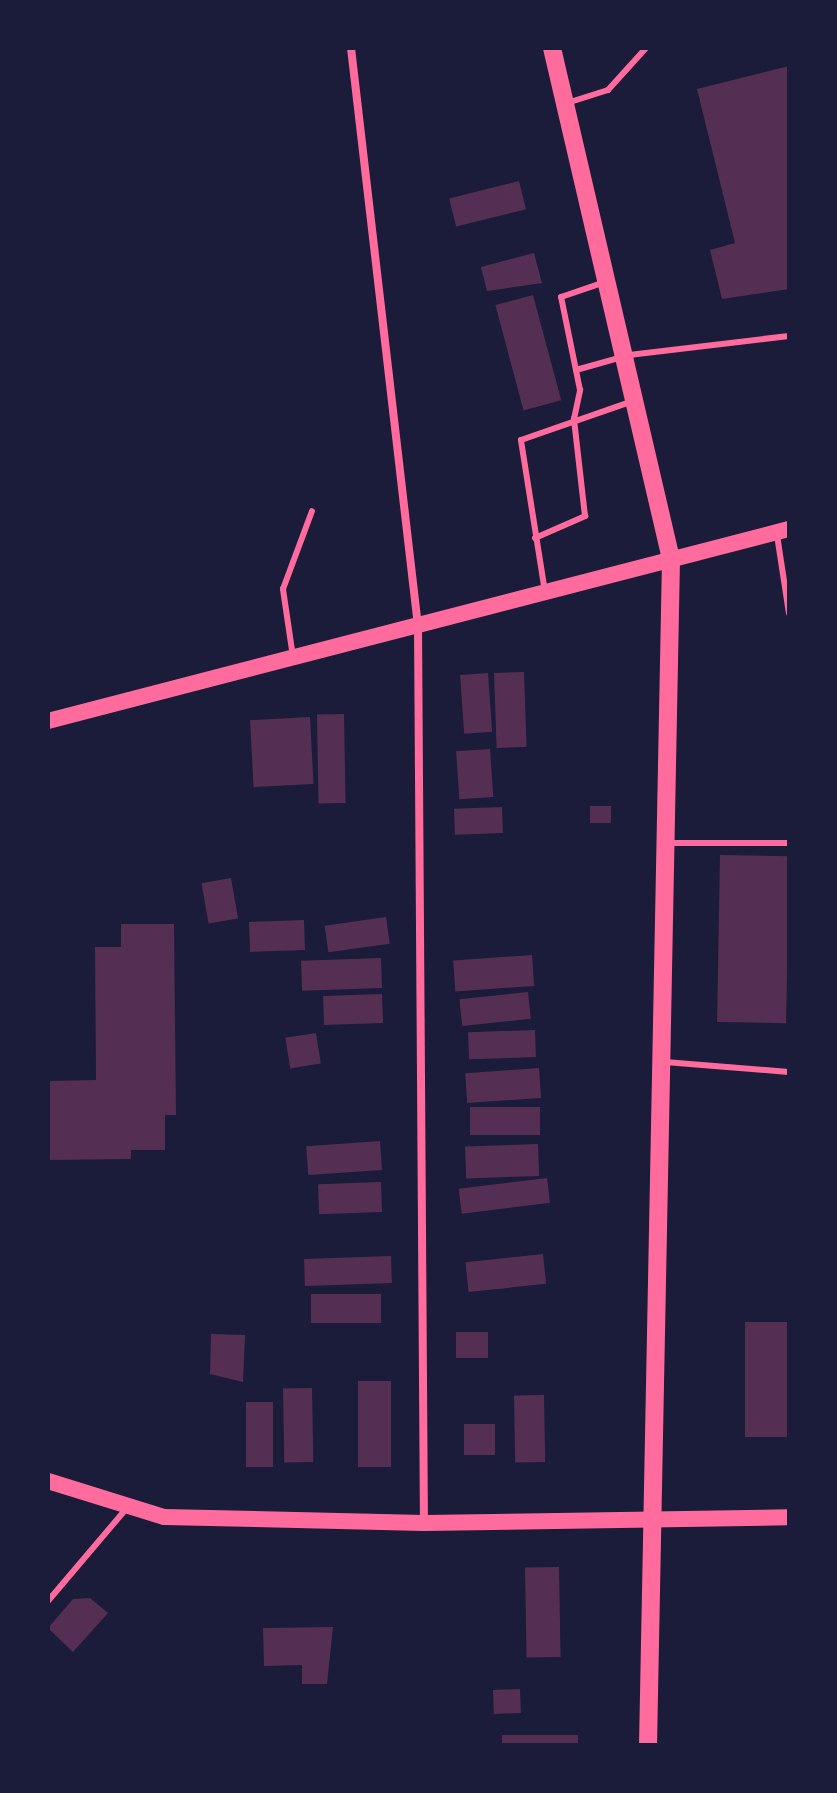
<!DOCTYPE html>
<html>
<head>
<meta charset="utf-8">
<style>
  body { margin:0 }
  #map { position:relative; width:837px; height:1793px; overflow:hidden; background:#1b1b3a; font-family:"Asap Condensed",sans-serif }
  div>[style] { position:absolute }
  [style*='--x'] { left:calc(var(--x)*1px); top:calc(var(--y)*1px); width:calc(var(--w)*1px); rotate:calc(var(--a)*1deg) }
  .building>* { inset:0; background:#542f53; transform-origin:0 0 }
  .service>* { height:6px; margin:-3px; padding:0 3px; transform-origin:3px; border-radius:3px; background:#ff6b9d }
  .minor>* { height:8px; margin:-4px; padding:0 4px; transform-origin:4px; border-radius:4px; background:#ff6b9d }
  .secondary>* { height:16px; margin:-8px; padding:0 8px; transform-origin:8px; border-radius:8px; background:#ff6b9d }
  .primary>* { height:18px; margin:-9px; padding:0 9px; transform-origin:9px; border-radius:9px; background:#ff6b9d }
  span { translate:-50% -50%; white-space:nowrap; text-align:center; line-height:1.15; -webkit-text-stroke:8px #1b1b3a; paint-order:stroke }
  .frame { position:absolute; inset:0; border:50px solid #1b1b3a; pointer-events:none }
</style>
</head>
<body>
<div id="map">
  <div class="building">
    <div style="clip-path:polygon(789px 66px,789px 289px,722px 299px,710px 250px,735px 243px,697px 89px)"></div>
    <div style="left:519px;top:181px;width:29px;height:72px;rotate:76deg"></div>
    <div style="clip-path:polygon(534px 253px,542px 283px,487px 291px,481px 267px)"></div>
    <div style="left:533px;top:295px;width:109px;height:39px;rotate:75deg"></div>
    <div style="left:524px;top:672px;width:75px;height:30px;rotate:88deg"></div>
    <div style="left:488px;top:673px;width:59px;height:28px;rotate:86deg"></div>
    <div style="left:344px;top:714px;width:89px;height:27px;rotate:89deg"></div>
    <div style="left:310px;top:717px;width:67px;height:60px;rotate:87deg"></div>
    <div style="left:490px;top:749px;width:48px;height:34px;rotate:86deg"></div>
    <div style="left:590px;top:806px;width:21px;height:17px"></div>
    <div style="left:502px;top:807px;width:26px;height:48px;rotate:88deg"></div>
    <div style="left:720px;top:855px;width:69px;height:167px;rotate:1deg"></div>
    <div style="left:231px;top:878px;width:41px;height:30px;rotate:80deg"></div>
    <div style="left:386px;top:917px;width:27px;height:62px;rotate:82deg"></div>
    <div style="left:304px;top:920px;width:30px;height:55px;rotate:88deg"></div>
    <div style="clip-path:polygon(121px 924px,174px 924px,176px 1115px,165px 1115px,165px 1150px,131px 1150px,131px 1159px,48px 1160px,48px 1081px,96px 1080px,95px 947px,121px 947px)"></div>
    <div style="left:532px;top:955px;width:31px;height:79px;rotate:86deg"></div>
    <div style="left:381px;top:958px;width:30px;height:80px;rotate:88deg"></div>
    <div style="left:528px;top:992px;width:27px;height:69px;rotate:84deg"></div>
    <div style="left:382px;top:994px;width:29px;height:59px;rotate:88deg"></div>
    <div style="left:535px;top:1030px;width:27px;height:67px;rotate:88deg"></div>
    <div style="left:316px;top:1033px;width:31px;height:31px;rotate:81deg"></div>
    <div style="left:539px;top:1068px;width:30px;height:74px;rotate:86deg"></div>
    <div style="left:470px;top:1107px;width:70px;height:28px"></div>
    <div style="left:380px;top:1141px;width:29px;height:74px;rotate:86deg"></div>
    <div style="left:538px;top:1144px;width:32px;height:73px;rotate:88deg"></div>
    <div style="left:547px;top:1178px;width:25px;height:89px;rotate:83deg"></div>
    <div style="left:381px;top:1182px;width:30px;height:63px;rotate:88deg"></div>
    <div style="left:543px;top:1254px;width:30px;height:78px;rotate:84deg"></div>
    <div style="left:391px;top:1256px;width:27px;height:87px;rotate:88deg"></div>
    <div style="left:381px;top:1294px;width:29px;height:70px;rotate:90deg"></div>
    <div style="left:789px;top:1322px;width:115px;height:44px;rotate:90deg"></div>
    <div style="left:456px;top:1332px;width:32px;height:26px"></div>
    <div style="clip-path:polygon(211px 1334px,245px 1335px,243px 1382px,210px 1374px)"></div>
    <div style="left:358px;top:1381px;width:33px;height:86px"></div>
    <div style="left:312px;top:1388px;width:74px;height:29px;rotate:89deg"></div>
    <div style="left:544px;top:1395px;width:67px;height:30px;rotate:89deg"></div>
    <div style="left:246px;top:1402px;width:27px;height:65px"></div>
    <div style="left:464px;top:1424px;width:31px;height:31px"></div>
    <div style="left:559px;top:1567px;width:90px;height:34px;rotate:89deg"></div>
    <div style="clip-path:polygon(90px 1598px,108px 1613px,73px 1652px,48px 1628px,73px 1599px)"></div>
    <div style="clip-path:polygon(333px 1627px,327px 1684px,302px 1684px,302px 1665px,264px 1666px,263px 1628px)"></div>
    <div style="left:520px;top:1689px;width:24px;height:27px;rotate:88deg"></div>
    <div style="left:502px;top:1735px;width:76px;height:10px"></div>
  </div>
  <div class="service">
    <div style="--x:567;--y:103;--w:43;--a:-17.6"></div>
    <div style="--x:608;--y:90;--w:57;--a:-47.9"></div>
    <div style="--x:576;--y:370;--w:55;--a:-15.8"></div>
    <div style="--x:629;--y:355;--w:161;--a:-6.8"></div>
    <div style="--x:777;--y:535;--w:79;--a:81.3"></div>
    <div style="--x:535;--y:538;--w:55;--a:-23.7"></div>
    <div style="--x:585;--y:516;--w:98;--a:-96.5"></div>
    <div style="--x:574;--y:419;--w:30;--a:-78"></div>
    <div style="--x:580;--y:390;--w:95;--a:-101.5"></div>
    <div style="--x:561;--y:297;--w:43;--a:-18.9"></div>
    <div style="--x:545;--y:592;--w:154;--a:-99"></div>
    <div style="--x:521;--y:440;--w:119;--a:-19.2"></div>
    <div style="--x:293;--y:657;--w:69;--a:-98.4"></div>
    <div style="--x:283;--y:589;--w:83;--a:-69.6"></div>
    <div style="--x:667;--y:843;--w:122;--a:0"></div>
    <div style="--x:665;--y:1062;--w:124;--a:4.6"></div>
    <div style="--x:48;--y:1601;--w:121;--a:-49.7"></div>
  </div>
  <div class="minor">
    <div style="--x:351;--y:48;--w:582;--a:83.39"></div>
    <div style="--x:418;--y:626;--w:897;--a:89.62"></div>
  </div>
  <div class="secondary">
    <div style="--x:48;--y:721;--w:765;--a:-14.53"></div>
    <div style="--x:48;--y:1481;--w:121;--a:17.2"></div>
    <div style="--x:164;--y:1517;--w:260;--a:1.3"></div>
    <div style="--x:424;--y:1523;--w:365;--a:-0.9"></div>
  </div>
  <div class="primary">
    <div style="--x:552;--y:48;--w:525;--a:76.89"></div>
    <div style="--x:671;--y:559;--w:1186;--a:91.11"></div>
  </div>
  <div class="frame"></div>
</div>
</body>
</html>
